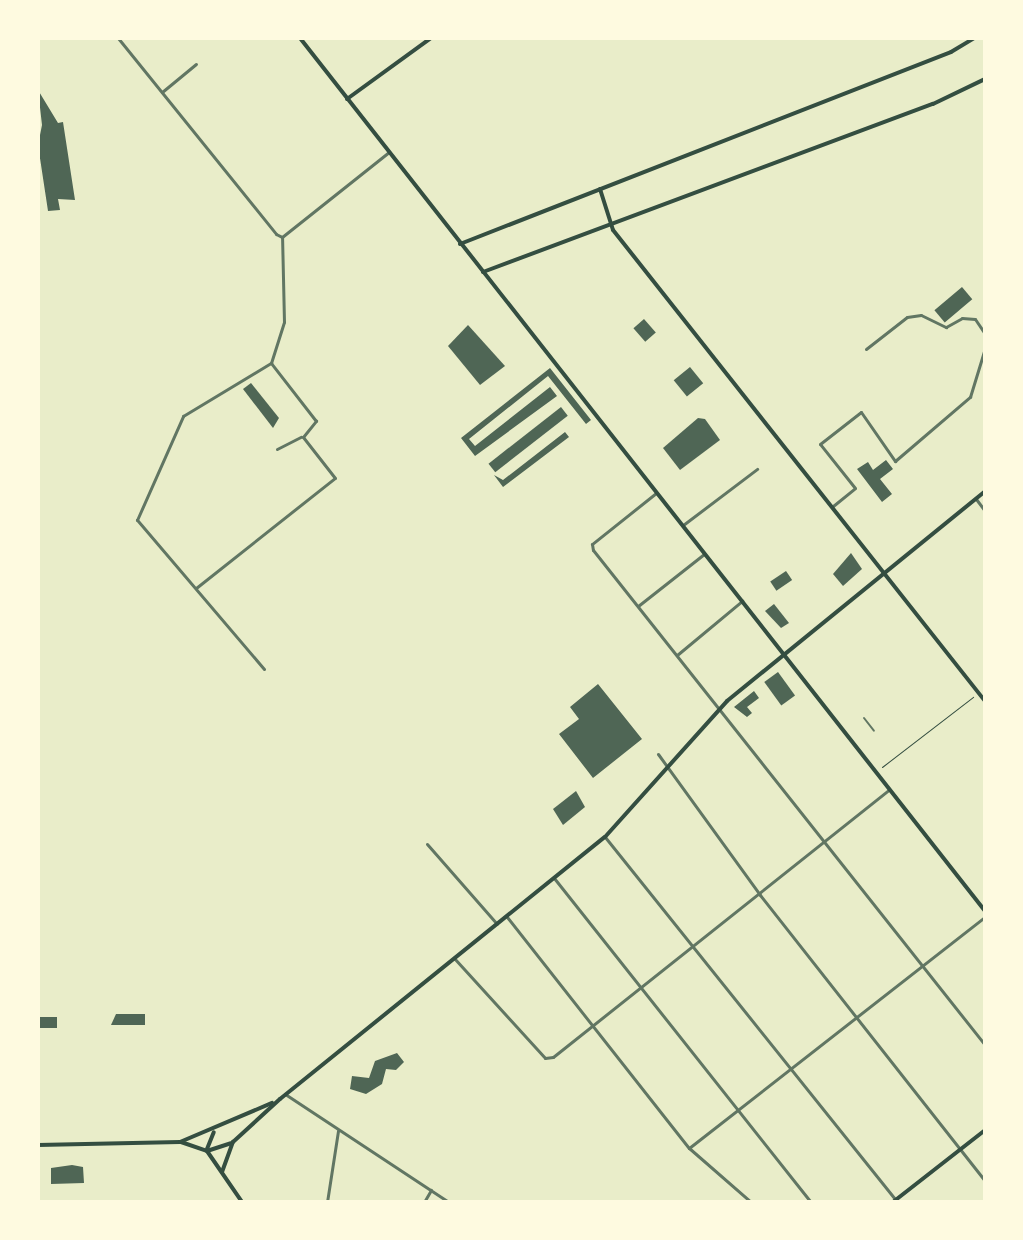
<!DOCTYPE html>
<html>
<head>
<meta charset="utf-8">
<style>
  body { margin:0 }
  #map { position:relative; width:1023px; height:1240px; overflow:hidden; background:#e9edc9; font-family:"DejaVu Sans",sans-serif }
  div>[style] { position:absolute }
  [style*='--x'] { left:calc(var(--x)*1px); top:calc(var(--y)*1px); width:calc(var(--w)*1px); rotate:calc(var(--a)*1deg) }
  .building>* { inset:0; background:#4f6655; transform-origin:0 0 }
  .path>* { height:1px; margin:-0.5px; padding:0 0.5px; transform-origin:0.5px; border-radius:0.5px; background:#344e41 }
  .pedestrian>* { height:2px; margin:-1px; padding:0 1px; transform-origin:1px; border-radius:1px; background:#617663 }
  .minor>* { height:3px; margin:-1.5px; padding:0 1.5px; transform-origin:1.5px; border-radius:1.5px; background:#617663 }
  .tertiary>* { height:3px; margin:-1.5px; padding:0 1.5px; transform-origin:1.5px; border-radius:1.5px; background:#617663 }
  .secondary>* { height:4px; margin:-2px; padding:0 2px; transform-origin:2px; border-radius:2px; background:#344e41 }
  span { translate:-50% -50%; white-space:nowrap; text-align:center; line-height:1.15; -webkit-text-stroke:6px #fefae0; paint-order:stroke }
  .frame { position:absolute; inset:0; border:40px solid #fefae0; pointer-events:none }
</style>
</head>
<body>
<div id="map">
  <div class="building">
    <div style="clip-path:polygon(38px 90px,58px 123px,63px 122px,75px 200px,58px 199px,60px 210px,48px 211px,38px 145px,42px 125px)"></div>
    <div style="left:962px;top:287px;width:16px;height:36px;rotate:50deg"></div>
    <div style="left:644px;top:319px;width:18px;height:14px;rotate:49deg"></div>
    <div style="clip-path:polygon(468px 325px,505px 366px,480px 385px,448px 346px)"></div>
    <div style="left:690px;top:367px;width:21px;height:21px;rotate:51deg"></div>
    <div style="clip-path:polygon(550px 368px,591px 420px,586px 424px,548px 376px,469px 439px,475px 446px,550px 387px,557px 396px,475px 456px,461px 438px)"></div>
    <div style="clip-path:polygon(251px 383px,279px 418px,273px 428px,243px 389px)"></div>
    <div style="left:561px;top:407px;width:11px;height:92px;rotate:52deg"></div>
    <div style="clip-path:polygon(698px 418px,705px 419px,720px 440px,680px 470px,663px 448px)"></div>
    <div style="clip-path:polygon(565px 432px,569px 437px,503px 487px,494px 475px,503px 480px)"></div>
    <div style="clip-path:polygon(886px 460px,893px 469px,880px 479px,892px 494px,882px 502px,857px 469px,868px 462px,873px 470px)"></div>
    <div style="clip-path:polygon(851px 553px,862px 569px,843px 586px,833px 574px)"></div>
    <div style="left:786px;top:571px;width:11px;height:19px;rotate:56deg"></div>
    <div style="clip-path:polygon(774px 604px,789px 623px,781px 628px,765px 611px)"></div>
    <div style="left:778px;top:672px;width:29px;height:17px;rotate:54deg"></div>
    <div style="clip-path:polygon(598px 684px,642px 739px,593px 778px,559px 734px,579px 719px,570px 707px)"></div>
    <div style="clip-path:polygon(754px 691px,759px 698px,747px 707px,752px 713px,747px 717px,734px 707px)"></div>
    <div style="clip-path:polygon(576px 791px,585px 807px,563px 825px,553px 809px)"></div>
    <div style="clip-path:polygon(116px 1014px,145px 1014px,145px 1025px,111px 1025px)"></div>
    <div style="left:38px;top:1017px;width:19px;height:11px"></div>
    <div style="clip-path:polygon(397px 1053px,404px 1062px,396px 1070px,386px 1069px,382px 1084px,366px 1094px,350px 1089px,352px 1076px,369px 1078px,375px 1061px)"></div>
    <div style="clip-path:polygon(72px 1165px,83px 1167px,84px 1183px,51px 1184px,51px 1168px)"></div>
  </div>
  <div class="path">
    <div style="--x:882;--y:767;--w:115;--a:-37.6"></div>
  </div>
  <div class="pedestrian">
    <div style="--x:864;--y:718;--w:16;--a:52"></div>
  </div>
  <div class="minor">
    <div style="--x:118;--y:38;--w:252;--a:51.1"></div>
    <div style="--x:276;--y:234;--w:7;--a:27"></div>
    <div style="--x:282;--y:237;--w:137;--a:-38.5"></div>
    <div style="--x:162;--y:92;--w:44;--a:-39.5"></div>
    <div style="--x:866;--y:349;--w:52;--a:-38"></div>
    <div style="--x:907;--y:317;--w:14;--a:-8"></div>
    <div style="--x:921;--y:315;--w:28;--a:26"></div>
    <div style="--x:946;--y:327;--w:18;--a:-29"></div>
    <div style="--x:962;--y:318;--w:13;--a:4"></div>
    <div style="--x:975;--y:319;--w:18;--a:56"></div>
    <div style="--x:277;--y:449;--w:27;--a:-27"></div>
    <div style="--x:656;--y:493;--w:82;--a:141.4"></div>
    <div style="--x:592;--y:544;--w:6;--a:81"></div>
    <div style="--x:593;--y:550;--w:631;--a:51.62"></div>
    <div style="--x:976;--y:499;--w:15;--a:53"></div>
    <div style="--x:833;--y:506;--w:28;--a:-39"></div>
    <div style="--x:855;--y:488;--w:56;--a:-128.5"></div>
    <div style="--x:820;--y:444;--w:52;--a:-38"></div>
    <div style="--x:861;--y:412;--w:60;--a:55.2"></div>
    <div style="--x:895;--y:461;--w:99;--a:-40.5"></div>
    <div style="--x:970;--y:397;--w:51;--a:-73"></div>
    <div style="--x:683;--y:525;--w:93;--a:-37.1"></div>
    <div style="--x:196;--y:588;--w:177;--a:-38.4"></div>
    <div style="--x:335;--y:478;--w:52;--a:-128"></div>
    <div style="--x:303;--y:437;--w:21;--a:-51"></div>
    <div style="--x:316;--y:421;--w:73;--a:-127.8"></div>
    <div style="--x:638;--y:606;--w:84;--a:-38.2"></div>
    <div style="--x:677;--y:655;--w:85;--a:-39.7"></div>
    <div style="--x:264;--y:669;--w:196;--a:-130.4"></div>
    <div style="--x:137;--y:520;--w:114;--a:-66.1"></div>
    <div style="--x:183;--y:416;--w:103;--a:-31.1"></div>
    <div style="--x:271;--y:363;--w:43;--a:-72.4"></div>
    <div style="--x:284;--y:322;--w:85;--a:-91.3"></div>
    <div style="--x:658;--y:754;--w:174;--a:54.1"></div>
    <div style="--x:760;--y:895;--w:364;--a:51.8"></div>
    <div style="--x:605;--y:837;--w:467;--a:51.3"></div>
    <div style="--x:427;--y:844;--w:106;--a:48.8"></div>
    <div style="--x:554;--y:878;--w:414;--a:51.6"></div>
    <div style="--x:507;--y:917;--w:294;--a:51.8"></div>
    <div style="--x:689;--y:1148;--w:82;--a:41.1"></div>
    <div style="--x:454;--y:958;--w:135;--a:47.7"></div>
    <div style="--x:545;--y:1058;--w:8;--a:-7"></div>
    <div style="--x:553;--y:1057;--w:429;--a:-38.5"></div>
    <div style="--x:689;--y:1148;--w:375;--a:-38"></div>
    <div style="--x:327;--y:1202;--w:72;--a:-81.2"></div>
    <div style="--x:424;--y:1202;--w:14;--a:-60"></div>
  </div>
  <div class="tertiary">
    <div style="--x:285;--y:1094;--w:196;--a:33.4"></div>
  </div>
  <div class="secondary">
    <div style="--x:300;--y:38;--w:1110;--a:51.88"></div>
    <div style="--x:347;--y:99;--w:104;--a:-36"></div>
    <div style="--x:600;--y:189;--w:43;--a:72.4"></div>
    <div style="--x:613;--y:230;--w:600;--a:51.7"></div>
    <div style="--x:460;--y:244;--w:527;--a:-21.36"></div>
    <div style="--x:951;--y:52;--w:27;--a:-31"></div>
    <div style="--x:483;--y:272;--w:480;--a:-20.5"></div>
    <div style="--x:933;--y:104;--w:58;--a:-25.7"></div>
    <div style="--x:181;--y:1142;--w:28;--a:19"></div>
    <div style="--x:207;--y:1151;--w:62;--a:55.5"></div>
    <div style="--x:38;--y:1145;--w:142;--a:-1.2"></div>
    <div style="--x:180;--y:1142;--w:100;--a:-23"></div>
    <div style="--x:207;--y:1149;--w:18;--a:-68"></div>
    <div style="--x:207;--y:1151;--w:25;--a:-18"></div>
    <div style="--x:222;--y:1172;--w:32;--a:-70"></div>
    <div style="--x:233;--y:1142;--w:64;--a:-42.5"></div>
    <div style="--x:280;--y:1099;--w:417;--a:-38.9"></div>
    <div style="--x:605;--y:837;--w:183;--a:-48.1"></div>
    <div style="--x:727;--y:701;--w:333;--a:-39.1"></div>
    <div style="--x:893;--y:1202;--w:117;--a:-38"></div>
  </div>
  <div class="frame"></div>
</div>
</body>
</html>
